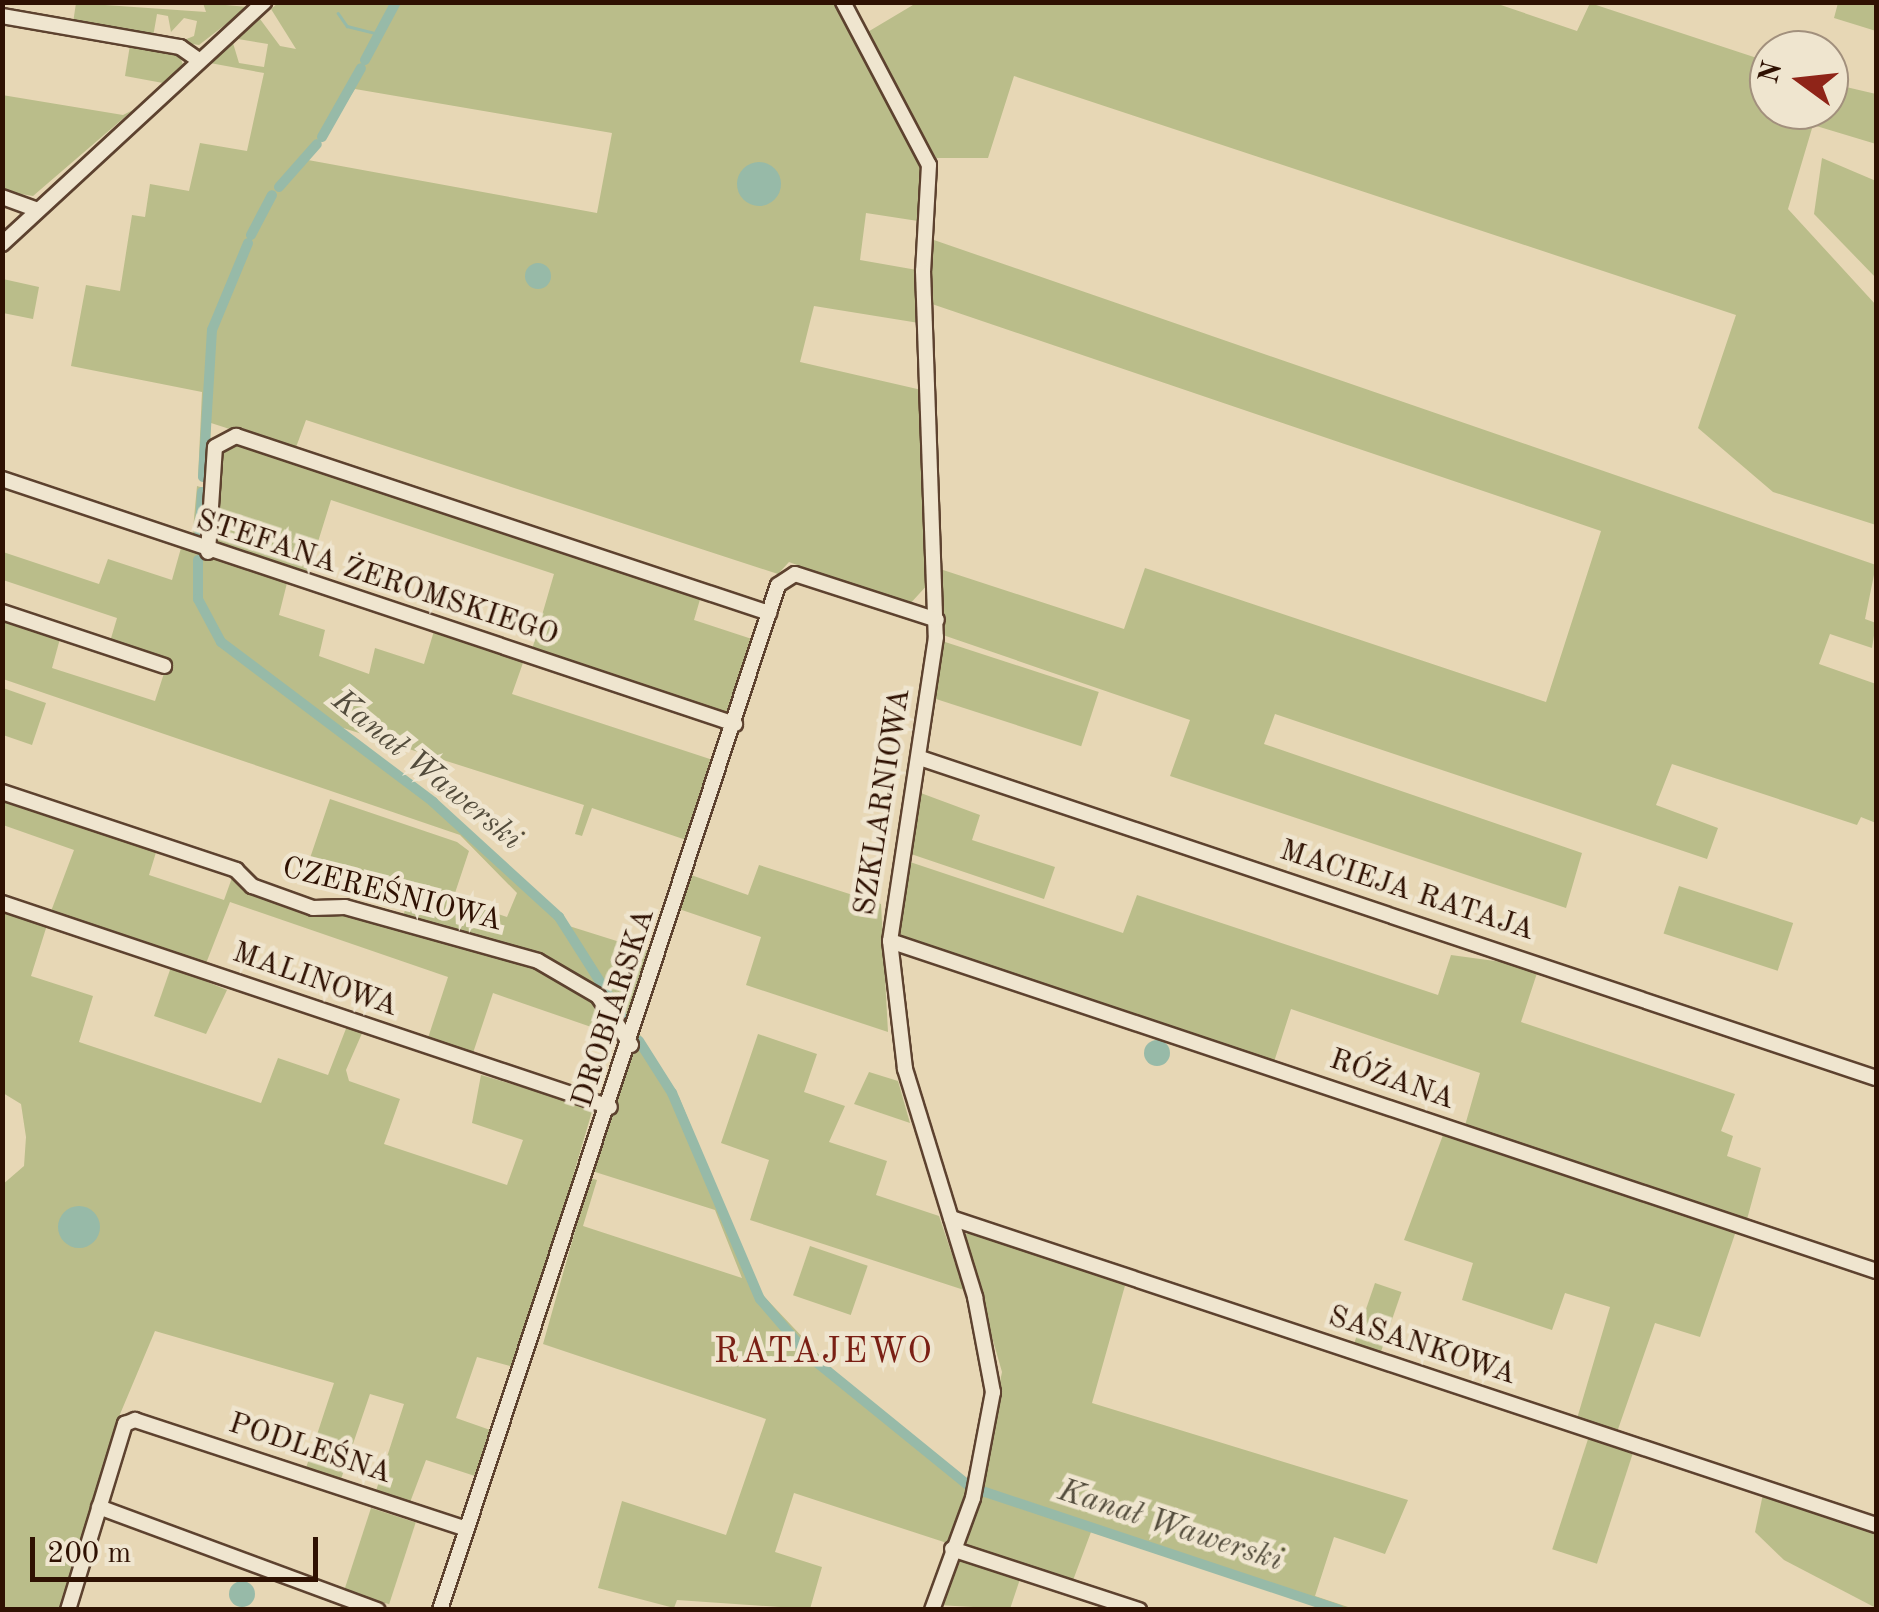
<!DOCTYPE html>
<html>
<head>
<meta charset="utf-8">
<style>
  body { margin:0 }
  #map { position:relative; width:1879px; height:1612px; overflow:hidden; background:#e7d7b5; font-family:"Old Standard TT",serif }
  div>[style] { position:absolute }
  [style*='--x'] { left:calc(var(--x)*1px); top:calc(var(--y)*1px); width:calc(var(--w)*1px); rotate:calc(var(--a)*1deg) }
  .green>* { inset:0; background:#babd8a; transform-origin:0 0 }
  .water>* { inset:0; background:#97baa8 }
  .round { border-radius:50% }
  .stream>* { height:2.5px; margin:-1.25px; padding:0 1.25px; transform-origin:1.25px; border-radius:1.25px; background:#97baa8 }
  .canal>* { height:10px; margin:-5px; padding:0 5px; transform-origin:5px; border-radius:5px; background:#97baa8 }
  .roads { filter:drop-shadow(2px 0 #5d422f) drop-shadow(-2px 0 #5d422f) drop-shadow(0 2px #5d422f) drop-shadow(0 -2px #5d422f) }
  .minor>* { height:14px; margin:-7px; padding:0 7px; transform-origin:7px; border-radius:7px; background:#efe5cf }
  span { translate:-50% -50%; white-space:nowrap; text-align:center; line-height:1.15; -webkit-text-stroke:9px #efe5cf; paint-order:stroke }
  .street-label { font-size:30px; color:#2f1102 }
  .water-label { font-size:32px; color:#534c3c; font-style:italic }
  .quarter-label { font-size:35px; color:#7a1f14; letter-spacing:2.5px }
  .frame { position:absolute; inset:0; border:5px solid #2f1102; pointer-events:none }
  .north { position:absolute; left:1749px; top:30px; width:100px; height:100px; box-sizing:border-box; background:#efe5cf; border:2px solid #a2907d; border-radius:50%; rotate:285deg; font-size:28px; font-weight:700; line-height:40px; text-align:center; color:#2f1102 }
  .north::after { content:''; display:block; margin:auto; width:35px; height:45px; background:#8f2418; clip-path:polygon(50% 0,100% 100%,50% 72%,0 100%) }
  .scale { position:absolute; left:30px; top:1537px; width:288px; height:45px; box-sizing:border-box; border:5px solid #2f1102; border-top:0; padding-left:12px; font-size:30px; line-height:35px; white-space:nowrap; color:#2f1102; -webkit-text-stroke:8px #efe5cf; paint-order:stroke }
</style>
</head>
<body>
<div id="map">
  <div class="green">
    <div style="clip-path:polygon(918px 2px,1492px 2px,1577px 31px,1590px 3px,1769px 62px,1769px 110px,1829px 110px,1829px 83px,1876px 94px,1876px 144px,1813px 125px,1788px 209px,1876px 305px,1876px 525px,1773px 492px,1698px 428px,1736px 315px,1014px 76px,988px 158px,936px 158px,866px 33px)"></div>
    <div style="clip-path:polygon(76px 3px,206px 12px,203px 3px,248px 7px,199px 45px,179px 42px,194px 36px,197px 21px,184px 18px,171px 32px,168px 16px,157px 14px,153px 37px,73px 23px)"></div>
    <div style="clip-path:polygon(evenodd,278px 3px,835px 3px,921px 157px,918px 221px,866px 213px,860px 260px,917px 270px,919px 323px,814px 306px,800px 362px,926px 391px,930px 582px,908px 606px,789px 562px,778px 574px,306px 420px,295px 450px,211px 423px,208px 479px,198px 478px,202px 392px,71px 366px,86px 285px,120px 291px,132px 215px,145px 217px,150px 184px,189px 191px,200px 143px,247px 151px,264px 73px,210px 63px,233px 43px,239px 63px,264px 67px,268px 44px,238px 39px,260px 19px,280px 46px,296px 49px,271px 9px,278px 3px,355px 89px,612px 133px,597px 213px,308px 160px,355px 89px)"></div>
    <div style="clip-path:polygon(1838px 3px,1876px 3px,1876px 31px,1834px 18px)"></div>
    <div style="clip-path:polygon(130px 45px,179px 53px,183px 65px,163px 83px,125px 76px)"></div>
    <div style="clip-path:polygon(2px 95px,123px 115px,133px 110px,33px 196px,3px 191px)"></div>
    <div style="clip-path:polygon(1822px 158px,1876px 181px,1876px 278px,1814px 214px)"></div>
    <div style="clip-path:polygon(931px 239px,1876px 565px,1865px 619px,1876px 623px,1872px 648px,1830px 634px,1819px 664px,1876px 684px,1876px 823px,1861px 817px,1857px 825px,1672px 764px,1656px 805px,1718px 828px,1707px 859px,1275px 714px,1264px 744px,1582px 853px,1566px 908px,1170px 776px,1190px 720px,940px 634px,940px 569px,1124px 629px,1145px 568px,1546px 702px,1601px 531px,929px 303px)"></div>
    <div style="clip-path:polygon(3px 279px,39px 287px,33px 319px,3px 313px)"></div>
    <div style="clip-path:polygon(234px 443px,701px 596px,694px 620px,758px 641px,731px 718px,531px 653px,554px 574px,331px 500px,308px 574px,213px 541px,221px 453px)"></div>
    <div style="clip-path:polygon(197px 486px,207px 489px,204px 541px,192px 540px)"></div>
    <div style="clip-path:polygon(181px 548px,287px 583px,279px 615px,325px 630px,319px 656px,369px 674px,375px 648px,424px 664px,434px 631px,524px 660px,512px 694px,719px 762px,692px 842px,592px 808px,582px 836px,575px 834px,584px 805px,337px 726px,437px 801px,569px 926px,658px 954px,629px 1036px,581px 982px,402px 922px,408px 897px,308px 864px,330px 799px,457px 842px,469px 851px,453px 899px,507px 917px,517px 893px,460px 835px,3px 679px,3px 614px,61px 635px,52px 668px,155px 701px,167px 664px,109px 645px,117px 618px,3px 580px,3px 552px,99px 584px,108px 559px,172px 580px)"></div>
    <div style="left:939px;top:640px;width:168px;height:57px;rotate:18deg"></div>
    <div style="clip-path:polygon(3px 688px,46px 703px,32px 745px,3px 735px)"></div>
    <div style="clip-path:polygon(918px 792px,980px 815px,972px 840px,1055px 867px,1044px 899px,911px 854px)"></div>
    <div style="clip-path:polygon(3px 796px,158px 846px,149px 875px,224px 900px,233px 875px,299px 913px,337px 910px,529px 962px,592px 996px,623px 1038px,493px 993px,472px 1056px,427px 1041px,448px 977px,230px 902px,205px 966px,50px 914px,74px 850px,3px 825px)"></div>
    <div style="clip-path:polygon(901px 859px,1123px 933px,1137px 895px,1438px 995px,1451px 955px,1539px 967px,1521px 1022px,1735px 1094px,1721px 1131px,1733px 1136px,1727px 1156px,1761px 1168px,1746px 1223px,1464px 1129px,1480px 1073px,1291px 1009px,1273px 1065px,900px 942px)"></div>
    <div style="clip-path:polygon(759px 865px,881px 904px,888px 1032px,746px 985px,761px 937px,679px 909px,691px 875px,748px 895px)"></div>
    <div style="left:1679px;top:886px;width:120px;height:50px;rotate:18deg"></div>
    <div style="clip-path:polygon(3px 909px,47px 925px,31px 976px,93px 996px,79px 1042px,261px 1103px,278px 1058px,328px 1075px,347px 1026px,363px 1031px,346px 1070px,349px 1081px,400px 1099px,384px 1144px,507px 1185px,523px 1140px,472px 1123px,481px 1075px,593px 1108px,517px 1368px,477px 1357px,456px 1418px,496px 1432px,481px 1478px,426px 1460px,409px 1505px,375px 1494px,404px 1404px,370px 1394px,340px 1482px,305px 1471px,334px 1383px,155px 1331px,118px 1419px,61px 1609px,3px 1610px,2px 1185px,24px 1166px,26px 1137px,21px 1104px,3px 1093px)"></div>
    <div style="clip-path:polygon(171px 967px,227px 990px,206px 1034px,154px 1016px)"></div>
    <div style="clip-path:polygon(639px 1033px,679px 1097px,758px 1290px,842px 1379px,973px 1485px,950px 1544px,794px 1493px,775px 1552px,822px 1567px,810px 1609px,677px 1600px,674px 1608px,598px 1588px,622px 1501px,726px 1535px,766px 1419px,543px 1344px,590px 1178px,597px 1180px,583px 1226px,742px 1278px,715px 1210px,592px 1171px)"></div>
    <div style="clip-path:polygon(758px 1034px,817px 1054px,804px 1092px,845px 1106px,829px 1142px,887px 1161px,876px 1195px,939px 1216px,964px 1290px,750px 1220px,769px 1160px,721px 1143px)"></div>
    <div style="clip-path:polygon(869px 1072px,898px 1081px,910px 1123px,854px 1104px)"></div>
    <div style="clip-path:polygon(1446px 1127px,1495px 1153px,1736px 1231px,1700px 1337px,1655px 1323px,1616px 1435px,1576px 1422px,1610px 1307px,1565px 1293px,1552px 1330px,1462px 1300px,1473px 1263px,1404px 1240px)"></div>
    <div style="clip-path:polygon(972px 1231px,1126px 1282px,1092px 1403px,1408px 1500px,1385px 1554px,1334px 1537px,1315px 1596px,1354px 1609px,1325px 1609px,1091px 1532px,1072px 1583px,966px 1548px,1002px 1372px,963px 1236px)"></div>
    <div style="left:810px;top:1246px;width:61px;height:52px;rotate:19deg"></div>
    <div style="left:1375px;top:1283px;width:28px;height:67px;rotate:19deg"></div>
    <div style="left:1589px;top:1436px;width:47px;height:119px;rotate:18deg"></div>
    <div style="clip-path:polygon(1763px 1494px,1876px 1532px,1876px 1608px,1784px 1560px,1755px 1532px)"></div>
    <div style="left:371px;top:1508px;width:47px;height:86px;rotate:18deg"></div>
    <div style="clip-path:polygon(962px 1558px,1021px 1576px,1010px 1609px,937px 1605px)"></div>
  </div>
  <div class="water">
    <div class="round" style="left:737px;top:162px;width:44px;height:44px"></div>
    <div class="round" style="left:525px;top:263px;width:26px;height:26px"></div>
    <div class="round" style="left:1144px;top:1040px;width:26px;height:26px"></div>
    <div class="round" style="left:58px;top:1206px;width:42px;height:42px"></div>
    <div class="round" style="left:229px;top:1581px;width:26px;height:26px"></div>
  </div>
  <div class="stream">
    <div style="--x:331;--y:2;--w:1;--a:45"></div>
    <div style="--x:338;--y:13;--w:16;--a:55"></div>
    <div style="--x:347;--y:26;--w:33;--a:14"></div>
  </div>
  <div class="canal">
    <div style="--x:365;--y:60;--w:66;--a:-61.9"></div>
    <div style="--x:322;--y:137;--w:79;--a:-60.5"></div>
    <div style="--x:279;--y:187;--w:57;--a:-48.5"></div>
    <div style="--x:251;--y:235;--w:45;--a:-62.3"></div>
    <div style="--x:203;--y:477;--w:147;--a:-86.5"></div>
    <div style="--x:212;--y:330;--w:94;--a:-67.5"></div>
    <div style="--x:199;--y:543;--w:51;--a:-86.6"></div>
    <div style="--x:198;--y:560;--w:39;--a:90"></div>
    <div style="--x:198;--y:599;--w:49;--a:61.9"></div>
    <div style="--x:221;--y:642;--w:266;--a:37"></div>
    <div style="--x:433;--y:802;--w:171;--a:42.4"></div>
    <div style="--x:559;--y:917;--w:133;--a:57.6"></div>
    <div style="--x:639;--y:1041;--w:62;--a:57.6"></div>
    <div style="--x:672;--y:1093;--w:224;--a:66.9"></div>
    <div style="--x:760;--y:1299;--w:75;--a:49.3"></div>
    <div style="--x:809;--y:1356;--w:208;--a:39.1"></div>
    <div style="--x:985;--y:1492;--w:373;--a:18.4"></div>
  </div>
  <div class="roads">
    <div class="minor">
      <div style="--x:843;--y:2;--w:184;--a:62.2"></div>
      <div style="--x:929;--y:165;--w:106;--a:93.2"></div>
      <div style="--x:923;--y:271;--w:366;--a:88"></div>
      <div style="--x:936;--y:637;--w:307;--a:98.6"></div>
      <div style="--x:890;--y:941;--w:129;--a:83.3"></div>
      <div style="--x:905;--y:1069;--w:239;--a:72.9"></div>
      <div style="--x:975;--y:1297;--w:97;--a:79.3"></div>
      <div style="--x:993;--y:1392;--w:108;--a:100.7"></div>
      <div style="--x:973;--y:1498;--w:119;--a:110.1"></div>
      <div style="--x:2;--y:16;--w:181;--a:9.9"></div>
      <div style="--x:180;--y:47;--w:24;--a:35"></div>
      <div style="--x:2;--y:197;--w:37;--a:20"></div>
      <div style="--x:2;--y:244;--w:357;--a:-42.7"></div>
      <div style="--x:2;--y:479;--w:773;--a:18.48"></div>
      <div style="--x:208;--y:552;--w:105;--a:-86.2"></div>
      <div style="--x:215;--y:447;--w:24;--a:-28"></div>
      <div style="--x:236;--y:436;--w:562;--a:18.37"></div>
      <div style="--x:2;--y:612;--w:171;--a:18.4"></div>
      <div style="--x:920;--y:758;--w:1008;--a:18.51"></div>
      <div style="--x:2;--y:792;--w:247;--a:18.4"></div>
      <div style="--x:236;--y:870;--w:23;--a:45"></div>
      <div style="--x:252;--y:886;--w:65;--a:19.8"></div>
      <div style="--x:313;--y:908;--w:32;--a:-2"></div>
      <div style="--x:345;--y:907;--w:200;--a:15.6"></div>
      <div style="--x:538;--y:961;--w:69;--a:30.3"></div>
      <div style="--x:598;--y:996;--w:59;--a:56"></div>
      <div style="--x:2;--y:903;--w:641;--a:18.55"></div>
      <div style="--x:890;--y:941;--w:1040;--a:18.5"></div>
      <div style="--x:951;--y:1218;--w:975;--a:18.36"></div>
      <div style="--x:99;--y:1507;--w:297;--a:20.3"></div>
      <div style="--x:952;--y:1549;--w:197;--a:18.1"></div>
      <div style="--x:68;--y:1610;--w:195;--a:-73"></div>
      <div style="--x:125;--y:1424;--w:11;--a:-22"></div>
      <div style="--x:135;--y:1420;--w:349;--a:18.2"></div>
      <div style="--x:440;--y:1610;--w:1079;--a:-71.75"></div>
      <div style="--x:778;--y:585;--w:20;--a:-33"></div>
      <div style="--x:795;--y:574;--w:149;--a:17.9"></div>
    </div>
  </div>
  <div class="street-label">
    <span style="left:377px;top:578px;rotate:18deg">STEFANA ŻEROMSKIEGO</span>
    <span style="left:883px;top:802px;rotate:-81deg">SZKLARNIOWA</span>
    <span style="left:1407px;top:891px;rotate:18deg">MACIEJA RATAJA</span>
    <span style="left:392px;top:895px;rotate:14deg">CZEREŚNIOWA</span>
    <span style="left:315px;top:980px;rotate:19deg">MALINOWA</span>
    <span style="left:614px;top:1008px;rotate:-72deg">DROBIARSKA</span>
    <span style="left:1392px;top:1080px;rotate:19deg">RÓŻANA</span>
    <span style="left:1422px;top:1346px;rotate:18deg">SASANKOWA</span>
    <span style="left:310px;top:1449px;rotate:18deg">PODLEŚNA</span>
  </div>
  <div class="water-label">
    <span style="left:426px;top:771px;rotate:39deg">Kanał Wawerski</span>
    <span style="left:1170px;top:1527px;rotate:18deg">Kanał Wawerski</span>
  </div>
  <div class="quarter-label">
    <span style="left:824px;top:1353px">RATAJEWO</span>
  </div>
  <div class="frame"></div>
  <div class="north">N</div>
  <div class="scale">200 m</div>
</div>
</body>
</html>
